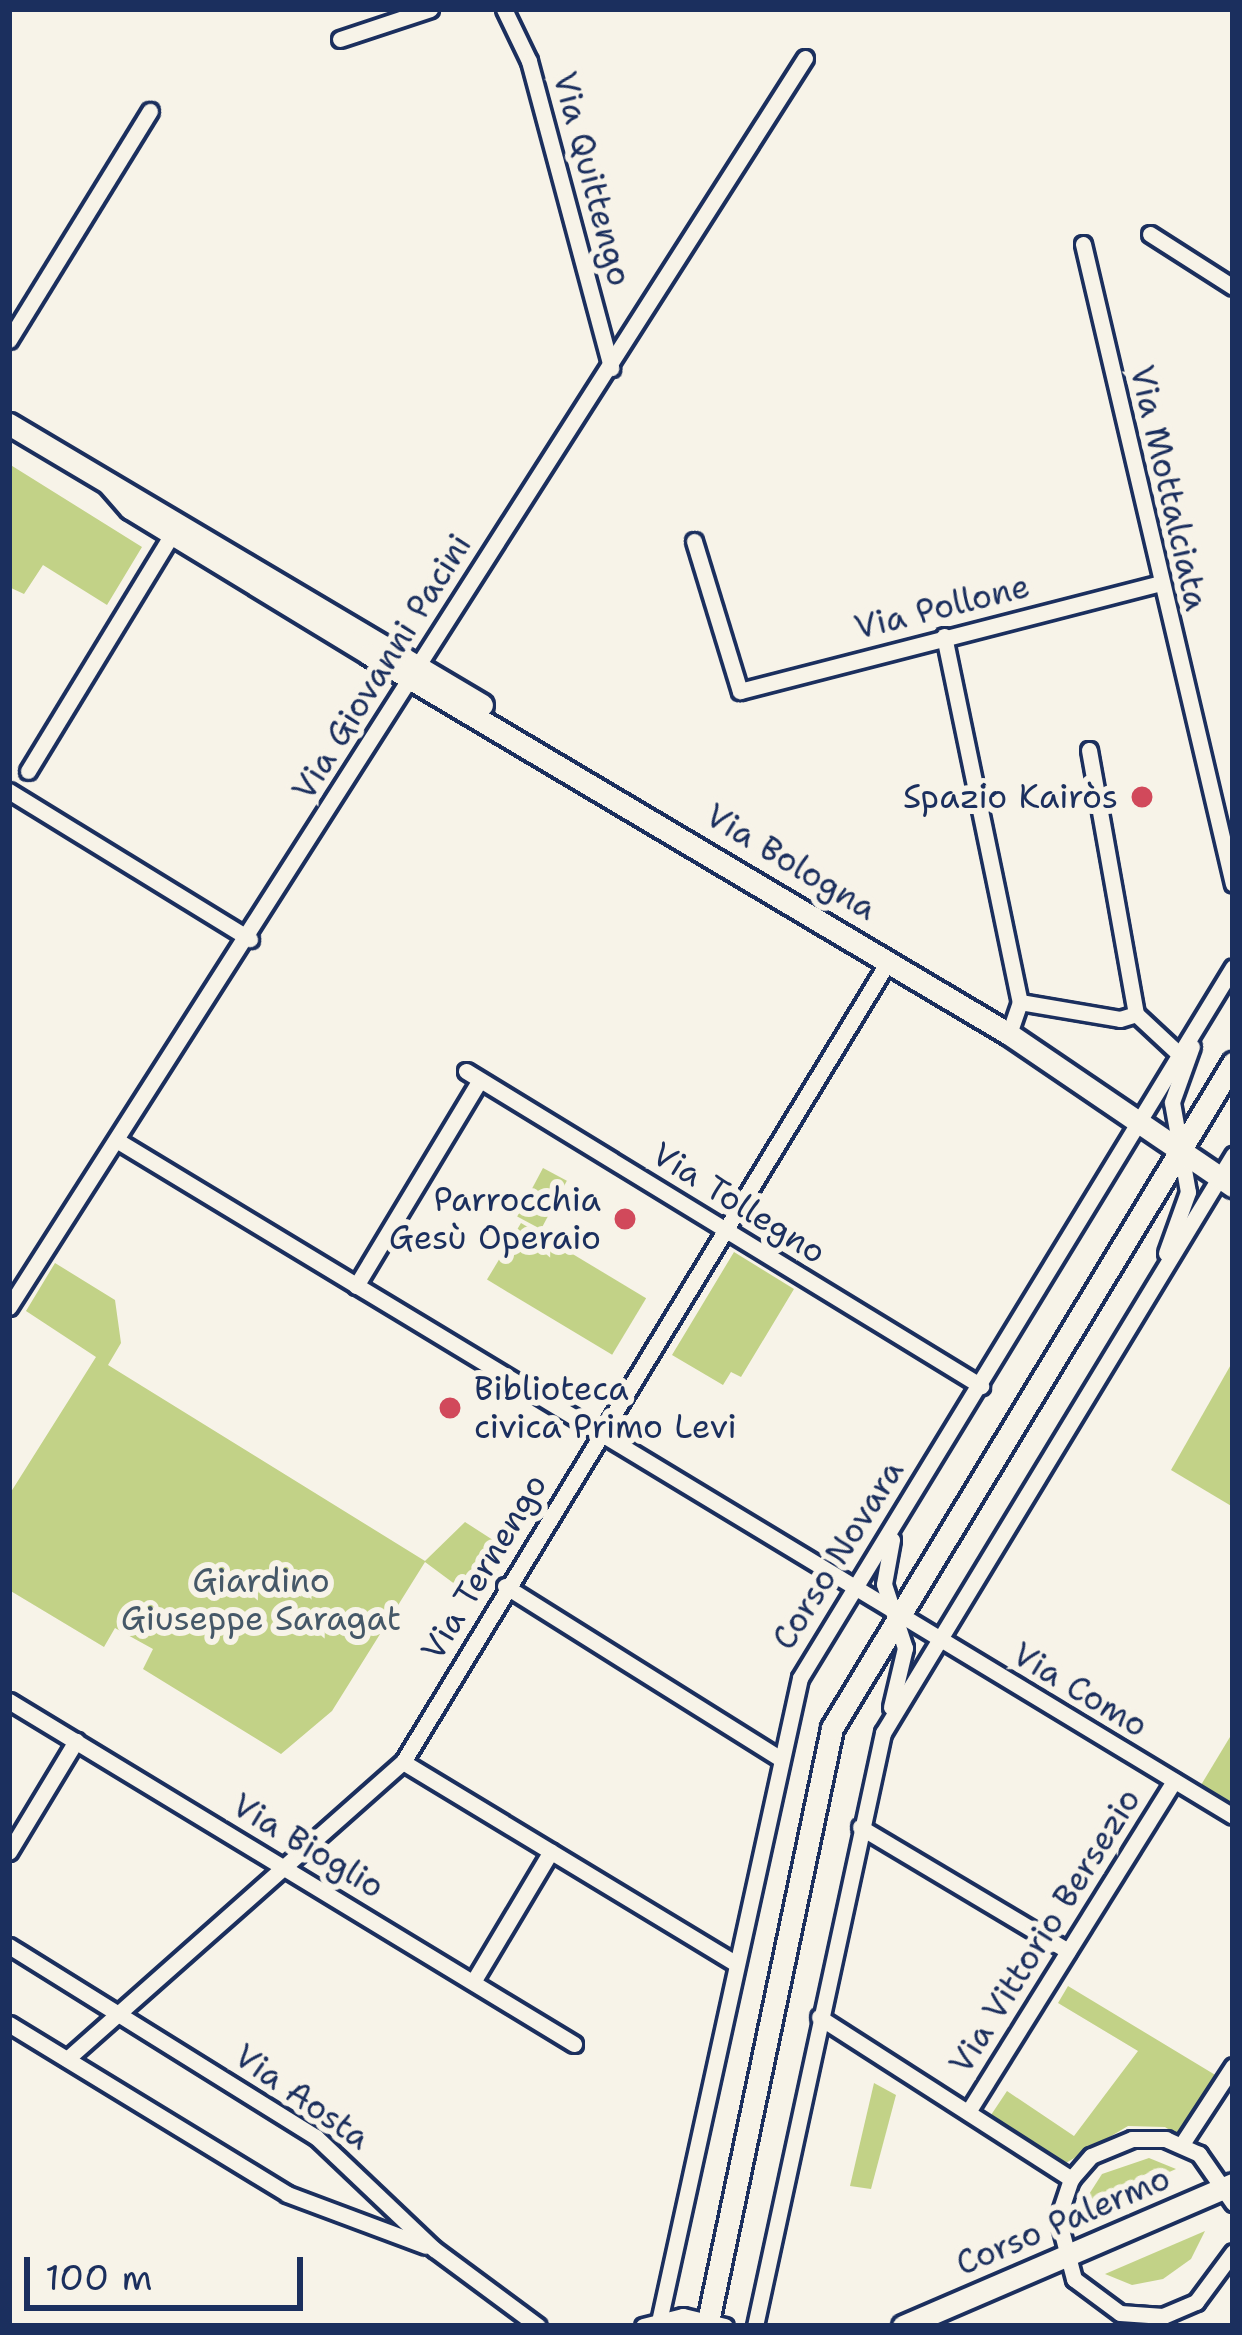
<!DOCTYPE html>
<html>
<head>
<meta charset="utf-8">
<style>
  body { margin:0 }
  #map { position:relative; width:1242px; height:2335px; overflow:hidden; background:#f7f3e8; font-family:"Shantell Sans",sans-serif }
  div>[style] { position:absolute }
  [style*='--x'] { left:calc(var(--x)*1px); top:calc(var(--y)*1px); width:calc(var(--w)*1px); rotate:calc(var(--a)*1deg) }
  .green>* { inset:0; background:#c2d287; transform-origin:0 0 }
  .roads { filter:drop-shadow(3px 0 #1b2f5e) drop-shadow(-3px 0 #1b2f5e) drop-shadow(0 3px #1b2f5e) drop-shadow(0 -3px #1b2f5e) }
  .minor>* { height:15px; margin:-7.5px; padding:0 7.5px; transform-origin:7.5px; border-radius:7.5px; background:#f7f3e8 }
  .secondary>* { height:21px; margin:-10.5px; padding:0 10.5px; transform-origin:10.5px; border-radius:10.5px; background:#f7f3e8 }
  .dots>* { width:33px; height:33px; translate:-50% -50%; box-sizing:border-box; border:6px solid #f7f3e8; border-radius:50% }
  span { translate:-50% -50%; white-space:nowrap; text-align:center; line-height:1.15; -webkit-text-stroke:12px #f7f3e8; paint-order:stroke }
  .street-label { font-size:33px; color:#1b2f5e }
  .poi-label { font-size:33px; color:#1b2f5e }
  .right { translate:-100% -50%; text-align:right }
  .left { translate:0 -50%; text-align:left }
  .park-label { font-size:33px; color:#455868 }
  .frame { position:absolute; inset:0; border:12px solid #1b2f5e; pointer-events:none }
  .scale { position:absolute; left:24px; top:2257px; width:279px; height:54px; box-sizing:border-box; border:6px solid #1b2f5e; border-top:0; padding-left:15px; font-size:36px; line-height:42px; white-space:nowrap; color:#1b2f5e; -webkit-text-stroke:9px #f7f3e8; paint-order:stroke }
</style>
</head>
<body>
<div id="map">
  <div class="green">
    <div style="clip-path:polygon(9px 464px,142px 547px,107px 605px,43px 565px,24px 594px,9px 587px)"></div>
    <div style="left:543px;top:1168px;width:27px;height:55px;rotate:28deg"></div>
    <div style="left:521px;top:1223px;width:146px;height:66px;rotate:31deg"></div>
    <div style="clip-path:polygon(734px 1252px,794px 1289px,741px 1377px,731px 1372px,723px 1385px,672px 1355px)"></div>
    <div style="clip-path:polygon(55px 1263px,115px 1300px,121px 1343px,108px 1365px,425px 1561px,465px 1522px,510px 1551px,479px 1602px,425px 1562px,332px 1711px,281px 1754px,143px 1669px,153px 1649px,115px 1628px,104px 1647px,9px 1590px,9px 1495px,96px 1357px,26px 1311px)"></div>
    <div style="clip-path:polygon(1233px 1361px,1233px 1507px,1171px 1470px)"></div>
    <div style="clip-path:polygon(1233px 1732px,1233px 1805px,1201px 1785px)"></div>
    <div style="clip-path:polygon(1068px 1986px,1217px 2076px,1179px 2136px,1165px 2127px,1128px 2126px,1066px 2163px,991px 2115px,1007px 2091px,1074px 2136px,1138px 2051px,1058px 2003px)"></div>
    <div style="clip-path:polygon(874px 2083px,896px 2095px,871px 2189px,850px 2186px)"></div>
    <div style="clip-path:polygon(1149px 2158px,1176px 2169px,1077px 2213px,1102px 2174px)"></div>
    <div style="clip-path:polygon(1205px 2231px,1191px 2259px,1163px 2279px,1132px 2285px,1105px 2274px)"></div>
  </div>
  <div class="roads">
    <div class="minor">
      <div style="--x:504;--y:9;--w:58;--a:64.3"></div>
      <div style="--x:529;--y:61;--w:318;--a:75"></div>
      <div style="--x:340;--y:39;--w:95;--a:-18.4"></div>
      <div style="--x:1150;--y:234;--w:98;--a:32.6"></div>
      <div style="--x:1083;--y:244;--w:657;--a:76.81"></div>
      <div style="--x:9;--y:340;--w:269;--a:-58.4"></div>
      <div style="--x:694;--y:541;--w:157;--a:73"></div>
      <div style="--x:740;--y:691;--w:434;--a:-14.4"></div>
      <div style="--x:944;--y:636;--w:374;--a:78.3"></div>
      <div style="--x:1020;--y:1002;--w:34;--a:109"></div>
      <div style="--x:1089;--y:750;--w:268;--a:79.9"></div>
      <div style="--x:28;--y:771;--w:285;--a:-58.7"></div>
      <div style="--x:9;--y:791;--w:283;--a:31.6"></div>
      <div style="--x:1020;--y:1002;--w:101;--a:9.6"></div>
      <div style="--x:1120;--y:1019;--w:17;--a:-17"></div>
      <div style="--x:1136;--y:1014;--w:59;--a:42.9"></div>
      <div style="--x:466;--y:1071;--w:604;--a:31.45"></div>
      <div style="--x:118;--y:1141;--w:1303;--a:31.19"></div>
      <div style="--x:1166;--y:1253;--w:65;--a:-70.2"></div>
      <div style="--x:1188;--y:1192;--w:91;--a:-100.1"></div>
      <div style="--x:1172;--y:1102;--w:59;--a:-70.3"></div>
      <div style="--x:356;--y:1286;--w:240;--a:-59"></div>
      <div style="--x:9;--y:1307;--w:1481;--a:-57.49"></div>
      <div style="--x:505;--y:1586;--w:324;--a:32.1"></div>
      <div style="--x:9;--y:1701;--w:661;--a:31.26"></div>
      <div style="--x:891;--y:1707;--w:61;--a:-76.7"></div>
      <div style="--x:905;--y:1648;--w:67;--a:-108.2"></div>
      <div style="--x:884;--y:1584;--w:45;--a:-79.7"></div>
      <div style="--x:403;--y:1762;--w:388;--a:31.2"></div>
      <div style="--x:860;--y:1827;--w:242;--a:30.8"></div>
      <div style="--x:9;--y:1852;--w:130;--a:-58.9"></div>
      <div style="--x:9;--y:1946;--w:362;--a:31.9"></div>
      <div style="--x:316;--y:2137;--w:163;--a:43.5"></div>
      <div style="--x:434;--y:2249;--w:129;--a:36.5"></div>
      <div style="--x:473;--y:1982;--w:152;--a:-59.2"></div>
      <div style="--x:819;--y:2017;--w:300;--a:32.7"></div>
      <div style="--x:9;--y:2024;--w:326;--a:31.4"></div>
      <div style="--x:287;--y:2194;--w:148;--a:20.5"></div>
      <div style="--x:67;--y:2059;--w:448;--a:-41.5"></div>
      <div style="--x:403;--y:1762;--w:938;--a:-58.78"></div>
      <div style="--x:968;--y:2112;--w:390;--a:-58.1"></div>
      <div style="--x:1182;--y:2144;--w:93;--a:-56.8"></div>
      <div style="--x:1233;--y:2203;--w:60;--a:-124.8"></div>
      <div style="--x:1199;--y:2154;--w:36;--a:-156"></div>
      <div style="--x:1166;--y:2139;--w:34;--a:180"></div>
      <div style="--x:1132;--y:2139;--w:44;--a:157.5"></div>
      <div style="--x:1091;--y:2156;--w:30;--a:131"></div>
      <div style="--x:1071;--y:2179;--w:41;--a:108.4"></div>
      <div style="--x:1058;--y:2218;--w:63;--a:75.3"></div>
      <div style="--x:1074;--y:2279;--w:57;--a:36.5"></div>
      <div style="--x:1120;--y:2313;--w:43;--a:4"></div>
      <div style="--x:1163;--y:2316;--w:36;--a:-23"></div>
      <div style="--x:1196;--y:2302;--w:62;--a:-53.5"></div>
      <div style="--x:643;--y:2326;--w:41;--a:-14"></div>
      <div style="--x:683;--y:2316;--w:43;--a:13.4"></div>
      <div style="--x:658;--y:2326;--w:663;--a:-77.64"></div>
      <div style="--x:800;--y:1678;--w:832;--a:-58.66"></div>
      <div style="--x:755;--y:2326;--w:607;--a:-77.82"></div>
      <div style="--x:883;--y:1733;--w:676;--a:-58.8"></div>
    </div>
    <div class="secondary">
      <div style="--x:9;--y:424;--w:550;--a:30.71"></div>
      <div style="--x:109;--y:484;--w:32;--a:49"></div>
      <div style="--x:130;--y:508;--w:280;--a:31.4"></div>
      <div style="--x:369;--y:654;--w:744;--a:30.7"></div>
      <div style="--x:1009;--y:1034;--w:271;--a:34.2"></div>
      <div style="--x:707;--y:2326;--w:611;--a:-78.19"></div>
      <div style="--x:832;--y:1728;--w:777;--a:-58.91"></div>
      <div style="--x:903;--y:2326;--w:359;--a:-23.3"></div>
    </div>
  </div>
  <div class="dots">
    <div style="left:1142px;top:797px;background:#d1495b"></div>
    <div style="left:625px;top:1219px;background:#d1495b"></div>
    <div style="left:450px;top:1408px;background:#d1495b"></div>
  </div>
  <div class="street-label">
    <span style="left:592px;top:179px;rotate:75deg">Via Quittengo</span>
    <span style="left:1169px;top:488px;rotate:77deg">Via Mottalciata</span>
    <span style="left:942px;top:607px;rotate:-14deg">Via Pollone</span>
    <span style="left:382px;top:667px;rotate:-58deg">Via Giovanni Pacini</span>
    <span style="left:791px;top:862px;rotate:31deg">Via Bologna</span>
    <span style="left:739px;top:1203px;rotate:32deg">Via Tollegno</span>
    <span style="left:838px;top:1555px;rotate:-58deg">Corso Novara</span>
    <span style="left:484px;top:1567px;rotate:-59deg">Via Ternengo</span>
    <span style="left:1080px;top:1690px;rotate:31deg">Via Como</span>
    <span style="left:308px;top:1846px;rotate:31deg">Via Bioglio</span>
    <span style="left:1045px;top:1931px;rotate:-58deg">Via Vittorio Bersezio</span>
    <span style="left:302px;top:2097px;rotate:35deg">Via Aosta</span>
    <span style="left:1063px;top:2221px;rotate:-23deg">Corso Palermo</span>
  </div>
  <div class="poi-label">
    <span class="right" style="left:1118px;top:797px">Spazio Kairòs</span>
    <span class="right" style="left:601px;top:1219px">Parrocchia<br>Gesù Operaio</span>
    <span class="left" style="left:474px;top:1408px">Biblioteca<br>civica Primo Levi</span>
  </div>
  <div class="park-label">
    <span style="left:261px;top:1600px">Giardino<br>Giuseppe Saragat</span>
  </div>
  <div class="frame"></div>
  <div class="scale">100 m</div>
</div>
</body>
</html>
